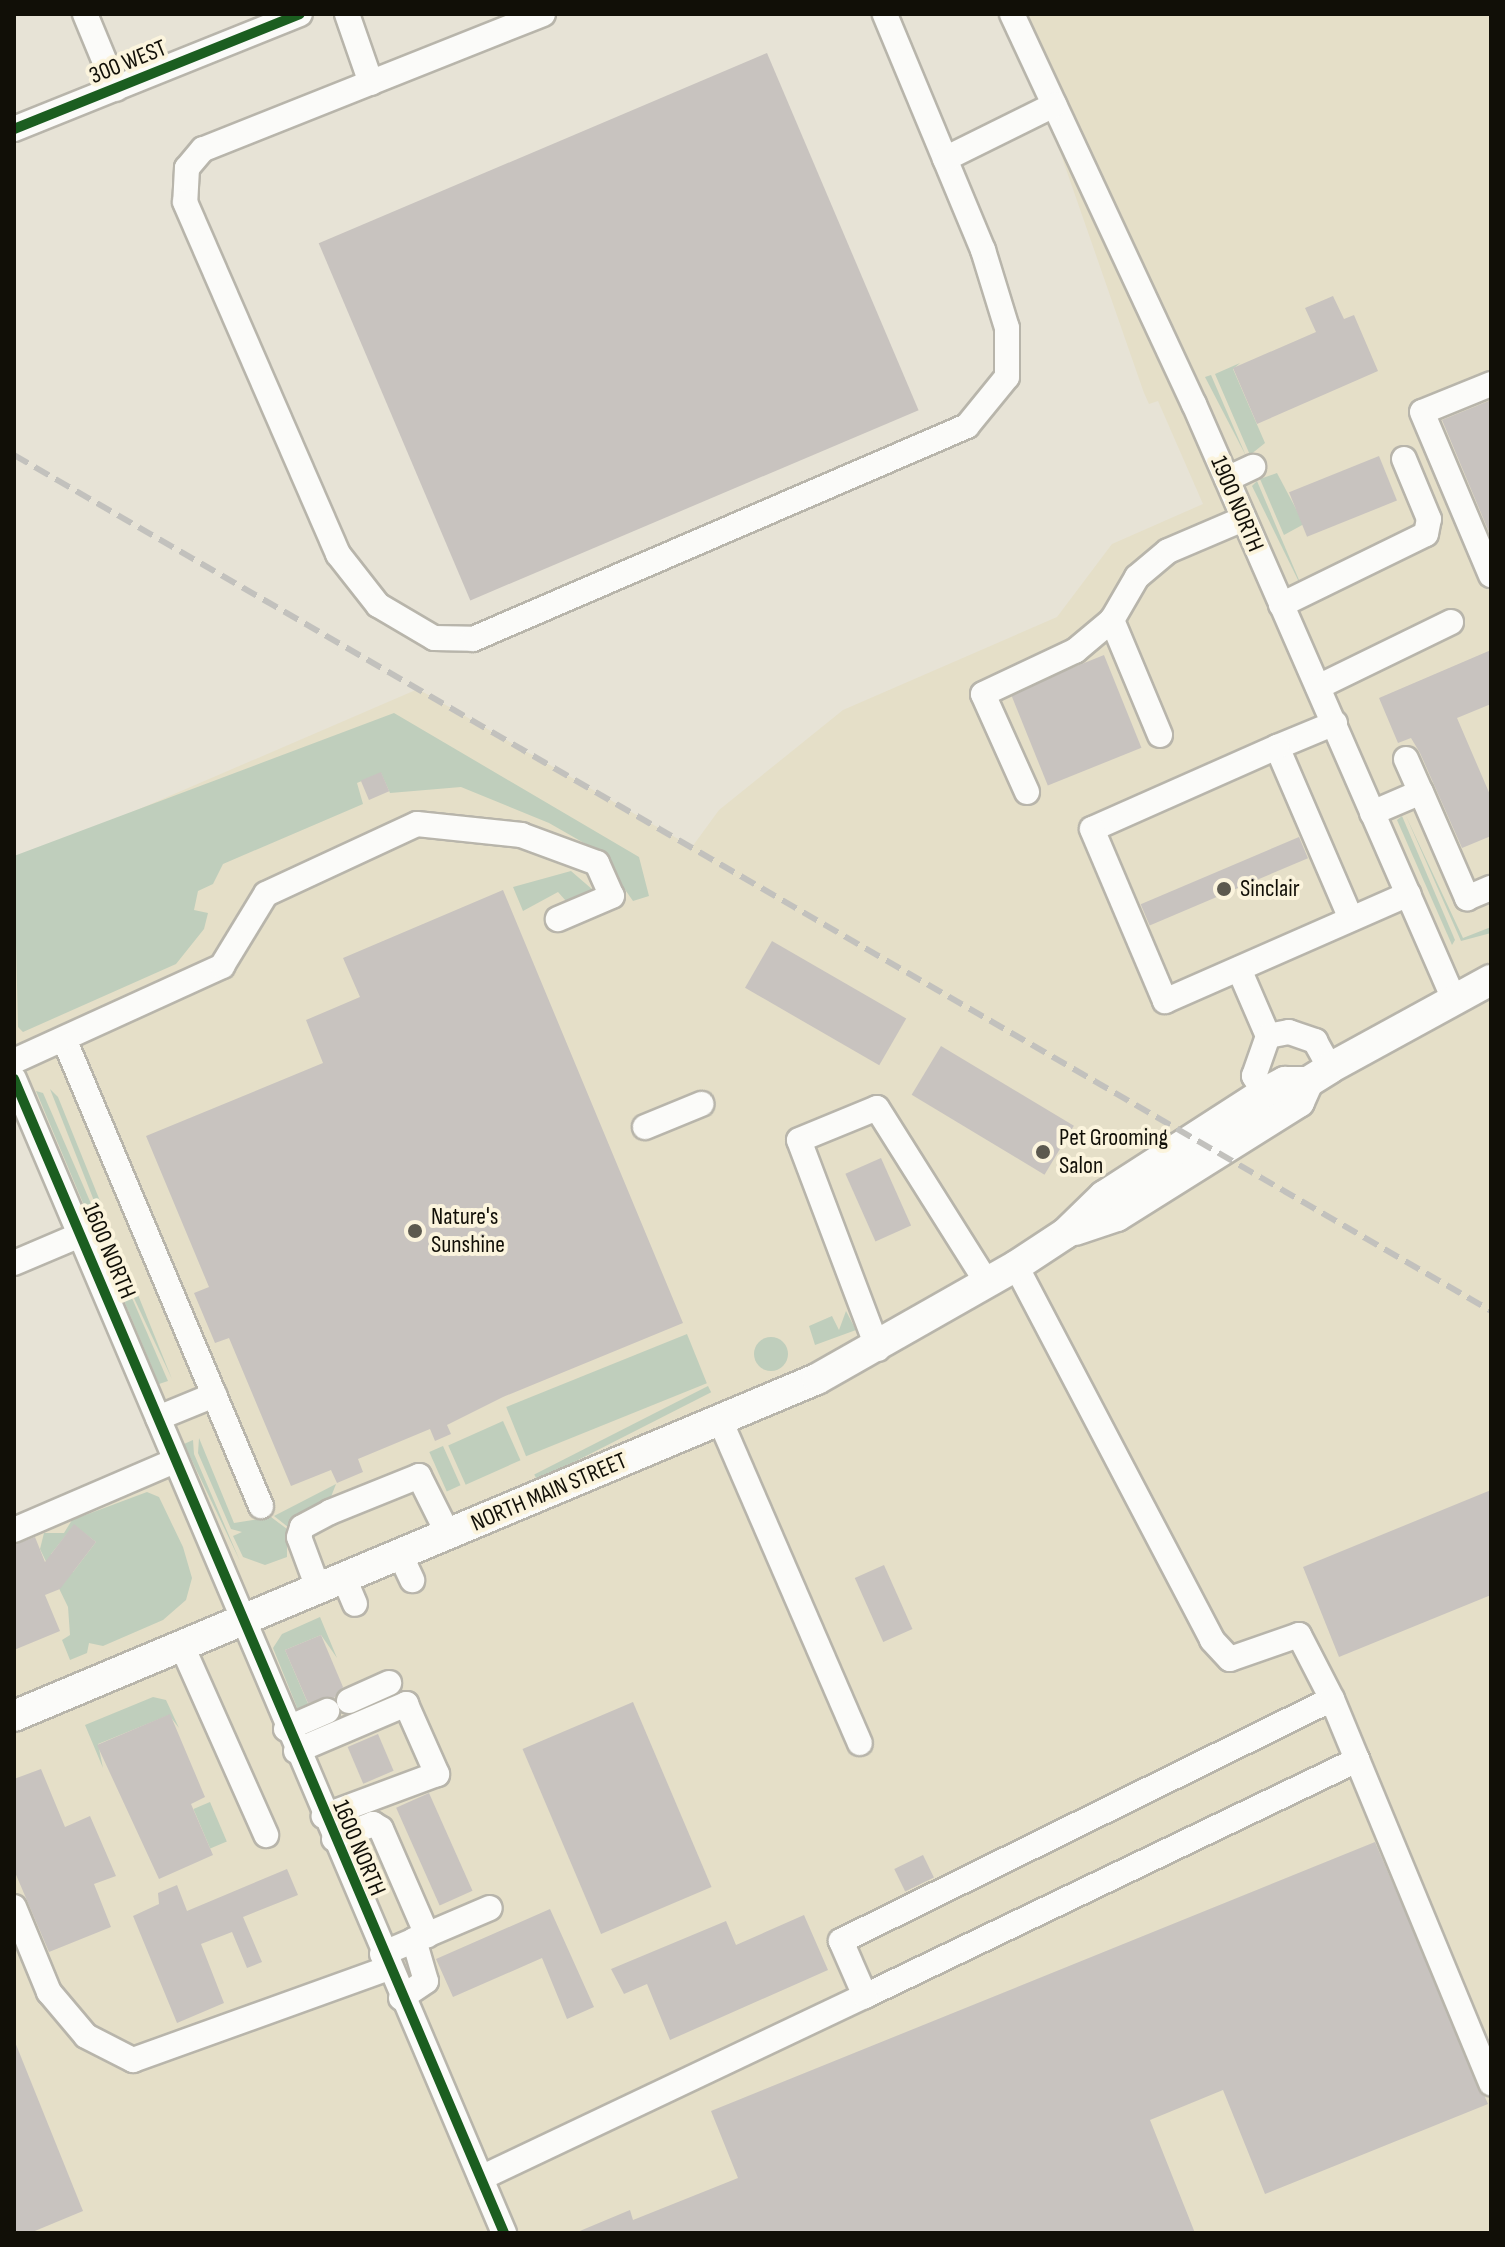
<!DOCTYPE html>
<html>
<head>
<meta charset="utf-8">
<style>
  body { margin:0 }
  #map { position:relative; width:1505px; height:2247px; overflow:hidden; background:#e7e3d6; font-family:"Sofia Sans Condensed",sans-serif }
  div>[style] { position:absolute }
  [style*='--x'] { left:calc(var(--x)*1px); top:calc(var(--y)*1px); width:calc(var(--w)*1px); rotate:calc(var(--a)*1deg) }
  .built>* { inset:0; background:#e5dfc8 }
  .green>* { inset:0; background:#bfcebc; transform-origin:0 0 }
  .round { border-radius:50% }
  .building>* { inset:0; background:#c8c3bf; transform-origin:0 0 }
  .roads { filter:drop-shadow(2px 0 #b8b5ab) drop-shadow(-2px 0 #b8b5ab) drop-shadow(0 2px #b8b5ab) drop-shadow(0 -2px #b8b5ab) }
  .minor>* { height:24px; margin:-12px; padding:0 12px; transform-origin:12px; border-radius:12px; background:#fbfbf9 }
  .major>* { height:30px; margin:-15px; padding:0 15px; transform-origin:15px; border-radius:15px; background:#fbfbf9 }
  .rail>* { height:6px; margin-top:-3px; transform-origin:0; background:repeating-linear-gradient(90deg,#c2c1bd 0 16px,transparent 0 24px) }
  .cycleway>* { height:10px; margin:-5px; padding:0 5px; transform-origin:5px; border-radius:5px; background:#1b5e20 }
  .dots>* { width:22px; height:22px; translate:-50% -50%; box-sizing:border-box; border:4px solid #fbf4dd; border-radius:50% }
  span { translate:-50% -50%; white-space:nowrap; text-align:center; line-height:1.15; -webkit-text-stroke:8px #fbf4dd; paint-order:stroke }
  .street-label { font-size:24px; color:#110f07 }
  .poi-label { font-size:24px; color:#110f07 }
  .left { translate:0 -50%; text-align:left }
  .frame { position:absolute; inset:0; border:16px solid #110f07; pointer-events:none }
</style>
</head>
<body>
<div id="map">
  <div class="built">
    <div style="clip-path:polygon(1012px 14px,1491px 14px,1491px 2233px,14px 2233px,14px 1518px,188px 1461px,14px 1046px,14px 863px,418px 689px,692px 847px,719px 810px,843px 710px,1057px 617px,1112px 544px,1203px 504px,1158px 401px,1149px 404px,1144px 393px)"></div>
  </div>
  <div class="green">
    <div style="clip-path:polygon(1240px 363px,1233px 369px,1265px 443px,1250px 455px,1215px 374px)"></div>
    <div style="clip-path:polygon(1211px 375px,1246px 456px,1205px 377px)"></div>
    <div style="clip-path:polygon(1277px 473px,1304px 524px,1284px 535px,1260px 479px)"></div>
    <div style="clip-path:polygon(1257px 481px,1299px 580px,1298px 580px,1252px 486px)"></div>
    <div style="clip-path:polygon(394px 713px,639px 857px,649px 896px,633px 901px,598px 851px,549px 823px,461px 787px,390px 793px,381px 773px,357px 783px,363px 804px,223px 864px,213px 884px,198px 891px,194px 910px,208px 913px,204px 929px,176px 964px,23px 1032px,18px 1027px,14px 856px)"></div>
    <div style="clip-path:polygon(1405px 814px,1463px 938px,1491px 927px,1491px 933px,1461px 941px)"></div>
    <div style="clip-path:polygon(1402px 816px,1455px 940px,1452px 945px,1397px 820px)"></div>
    <div style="clip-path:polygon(571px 871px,593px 890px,566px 901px,558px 892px,523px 911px,513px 887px)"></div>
    <div style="clip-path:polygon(50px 1089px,58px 1097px,172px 1379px,124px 1277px)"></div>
    <div style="clip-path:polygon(36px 1091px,43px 1093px,168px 1381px,159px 1384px)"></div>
    <div style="clip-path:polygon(846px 1311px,856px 1330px,815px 1345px,809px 1326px,832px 1316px,839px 1330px)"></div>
    <div style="left:687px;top:1334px;width:53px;height:195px;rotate:68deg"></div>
    <div class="round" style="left:754px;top:1337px;width:34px;height:34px"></div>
    <div style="left:708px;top:1386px;width:7px;height:195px;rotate:63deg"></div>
    <div style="left:503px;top:1421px;width:43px;height:60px;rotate:66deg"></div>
    <div style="clip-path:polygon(199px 1438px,234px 1523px,271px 1517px,287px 1529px,287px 1557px,265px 1565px,243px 1557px,233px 1536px,242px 1532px,231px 1529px,198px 1453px)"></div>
    <div style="clip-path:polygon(193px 1440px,194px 1454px,240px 1561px,184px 1444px)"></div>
    <div style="left:443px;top:1446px;width:43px;height:15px;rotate:66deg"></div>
    <div style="clip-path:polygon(336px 1484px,329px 1502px,288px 1527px,274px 1516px)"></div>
    <div style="clip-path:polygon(evenodd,147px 1492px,159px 1497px,183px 1547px,192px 1578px,186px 1600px,163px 1620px,103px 1646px,89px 1643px,87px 1653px,70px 1660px,62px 1640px,70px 1635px,68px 1607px,40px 1549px,44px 1533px,64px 1533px,72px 1520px,147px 1492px,74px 1525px,96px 1542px,73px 1572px,51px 1554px,74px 1525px)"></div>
    <div style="clip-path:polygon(320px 1617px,337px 1658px,321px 1635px,285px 1650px,309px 1706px,298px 1710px,273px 1648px,282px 1634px)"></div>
    <div style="clip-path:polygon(153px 1697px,166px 1700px,179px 1728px,169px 1715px,98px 1744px,103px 1768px,85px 1725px)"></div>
    <div style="left:210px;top:1802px;width:43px;height:18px;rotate:67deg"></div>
  </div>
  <div class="building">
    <div style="left:767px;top:53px;width:388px;height:487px;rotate:67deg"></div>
    <div style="clip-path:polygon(1333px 296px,1344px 319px,1354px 315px,1378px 371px,1257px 424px,1233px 368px,1316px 332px,1305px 308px)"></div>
    <div style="clip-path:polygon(1491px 400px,1491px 537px,1442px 420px)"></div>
    <div style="left:1379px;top:456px;width:48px;height:97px;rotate:68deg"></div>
    <div style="clip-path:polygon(1491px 650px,1491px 704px,1457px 718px,1491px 797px,1491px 836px,1462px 848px,1420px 753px,1411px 738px,1398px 743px,1379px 698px)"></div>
    <div style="left:1104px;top:655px;width:100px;height:101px;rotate:68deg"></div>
    <div style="left:381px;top:772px;width:21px;height:22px;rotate:67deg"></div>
    <div style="left:1299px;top:837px;width:23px;height:172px;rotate:67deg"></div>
    <div style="clip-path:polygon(503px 890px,683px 1323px,503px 1397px,447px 1425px,451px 1434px,435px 1441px,430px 1429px,358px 1459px,363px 1472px,337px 1483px,331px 1470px,291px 1486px,229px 1338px,215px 1343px,194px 1293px,209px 1287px,146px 1136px,323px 1063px,306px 1020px,360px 997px,343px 958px)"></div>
    <div style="left:772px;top:941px;width:155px;height:54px;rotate:30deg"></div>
    <div style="left:941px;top:1046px;width:155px;height:57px;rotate:31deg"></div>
    <div style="left:881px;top:1158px;width:74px;height:39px;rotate:66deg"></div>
    <div style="clip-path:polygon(1491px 1490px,1491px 1595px,1339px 1657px,1303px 1567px)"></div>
    <div style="clip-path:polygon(74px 1524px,96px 1542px,60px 1589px,45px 1595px,60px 1631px,14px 1650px,14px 1545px,35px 1537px,45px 1562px)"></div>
    <div style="left:884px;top:1565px;width:70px;height:32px;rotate:66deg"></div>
    <div style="clip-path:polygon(321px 1635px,343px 1687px,334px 1698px,308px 1703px,285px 1650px)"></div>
    <div style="left:633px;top:1702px;width:201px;height:120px;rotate:67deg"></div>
    <div style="clip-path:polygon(170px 1714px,205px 1797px,191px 1804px,213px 1855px,159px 1879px,97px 1745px)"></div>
    <div style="left:378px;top:1734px;width:40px;height:33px;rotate:67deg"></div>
    <div style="clip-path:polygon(41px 1769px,65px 1827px,90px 1816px,116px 1876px,94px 1884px,111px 1927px,49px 1952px,14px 1870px,14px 1779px)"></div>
    <div style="left:429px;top:1793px;width:107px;height:36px;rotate:66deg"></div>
    <div style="clip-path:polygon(1375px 1842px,1488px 2104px,1265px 2194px,1223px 2090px,1150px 2120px,1195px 2233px,575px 2233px,630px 2210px,633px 2220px,738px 2178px,711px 2111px)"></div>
    <div style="left:923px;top:1855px;width:25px;height:32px;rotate:64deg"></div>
    <div style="clip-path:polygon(287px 1869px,298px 1895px,243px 1917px,262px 1962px,247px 1968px,232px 1932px,201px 1944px,224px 2003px,177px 2023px,133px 1916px,159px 1904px,158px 1893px,177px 1885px,187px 1911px)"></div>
    <div style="clip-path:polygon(550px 1909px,594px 2007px,567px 2019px,542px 1958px,453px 1997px,436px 1959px)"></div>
    <div style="clip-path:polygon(804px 1915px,828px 1970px,670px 2040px,647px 1984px,624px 1994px,611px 1969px,726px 1921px,736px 1945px)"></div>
    <div style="clip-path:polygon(15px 2042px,83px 2211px,30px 2233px,14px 2233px)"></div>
  </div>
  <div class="roads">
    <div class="minor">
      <div style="--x:85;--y:14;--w:81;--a:67.5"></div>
      <div style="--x:347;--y:14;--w:73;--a:70.8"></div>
      <div style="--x:543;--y:14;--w:366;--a:158.3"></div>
      <div style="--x:203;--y:149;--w:25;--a:130"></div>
      <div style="--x:187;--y:168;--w:34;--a:93"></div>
      <div style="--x:185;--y:202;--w:384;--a:66.5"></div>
      <div style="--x:338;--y:554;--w:65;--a:51.9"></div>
      <div style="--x:378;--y:605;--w:65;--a:30.5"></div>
      <div style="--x:434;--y:638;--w:39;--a:1"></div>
      <div style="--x:473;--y:639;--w:538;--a:-23.32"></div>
      <div style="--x:967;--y:426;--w:63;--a:-50.8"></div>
      <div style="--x:1007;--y:377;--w:49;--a:-90"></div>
      <div style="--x:1007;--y:328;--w:82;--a:-107.1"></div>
      <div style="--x:983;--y:250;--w:256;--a:-112.6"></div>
      <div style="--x:1012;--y:14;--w:430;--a:65"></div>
      <div style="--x:1194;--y:404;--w:647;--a:66.41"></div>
      <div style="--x:14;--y:129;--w:308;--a:-21.9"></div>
      <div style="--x:945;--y:159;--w:122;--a:-26.4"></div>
      <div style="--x:1491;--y:384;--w:74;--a:157.9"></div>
      <div style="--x:1422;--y:412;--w:177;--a:67.1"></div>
      <div style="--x:1227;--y:479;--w:29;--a:-25"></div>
      <div style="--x:1281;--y:605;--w:161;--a:-26.1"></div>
      <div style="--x:1426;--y:534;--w:15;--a:-79"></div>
      <div style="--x:1429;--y:519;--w:65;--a:-112.6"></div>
      <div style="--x:1318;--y:687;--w:148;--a:-26"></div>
      <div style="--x:1335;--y:723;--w:63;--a:157.5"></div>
      <div style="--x:1277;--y:747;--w:187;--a:66.7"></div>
      <div style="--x:1160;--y:735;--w:125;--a:-112.7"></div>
      <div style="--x:1112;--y:620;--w:50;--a:-59.8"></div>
      <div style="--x:1137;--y:577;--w:40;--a:-40"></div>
      <div style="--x:1168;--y:551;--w:82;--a:-23.1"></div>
      <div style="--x:1277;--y:747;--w:202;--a:156.1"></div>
      <div style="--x:1092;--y:829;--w:187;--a:67"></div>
      <div style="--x:1165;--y:1001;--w:266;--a:-23.7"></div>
      <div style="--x:1406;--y:759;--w:36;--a:66"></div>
      <div style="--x:1027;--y:792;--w:107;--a:-114.2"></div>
      <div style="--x:983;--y:694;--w:102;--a:-25.1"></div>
      <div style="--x:1075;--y:651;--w:48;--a:-40"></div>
      <div style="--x:1372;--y:813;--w:53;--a:-23.2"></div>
      <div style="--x:1421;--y:792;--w:116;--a:66.5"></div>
      <div style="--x:1467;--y:898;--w:26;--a:-23"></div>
      <div style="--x:1239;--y:969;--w:73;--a:66.6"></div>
      <div style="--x:64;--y:1039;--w:507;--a:67.13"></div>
      <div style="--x:14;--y:1061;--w:229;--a:-24.5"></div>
      <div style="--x:222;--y:966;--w:84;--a:-58.6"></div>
      <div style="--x:266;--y:894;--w:166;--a:-24.9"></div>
      <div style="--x:417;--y:824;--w:105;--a:6"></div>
      <div style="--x:521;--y:835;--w:81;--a:20.2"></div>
      <div style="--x:597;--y:863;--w:36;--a:66"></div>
      <div style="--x:612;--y:896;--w:59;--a:156.9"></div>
      <div style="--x:14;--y:1079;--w:1254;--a:66.99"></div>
      <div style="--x:1264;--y:1093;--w:20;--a:-120"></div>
      <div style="--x:1254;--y:1076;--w:42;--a:-70.7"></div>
      <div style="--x:1268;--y:1036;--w:21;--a:-11"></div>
      <div style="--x:1289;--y:1032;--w:28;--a:19"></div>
      <div style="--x:1315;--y:1041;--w:31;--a:61"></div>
      <div style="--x:645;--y:1127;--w:61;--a:-22.3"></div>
      <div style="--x:14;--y:1263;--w:72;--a:-23"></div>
      <div style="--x:1016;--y:1266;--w:422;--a:62.3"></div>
      <div style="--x:1212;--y:1640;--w:26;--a:47"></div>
      <div style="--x:1230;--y:1659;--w:73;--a:-19.2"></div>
      <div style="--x:1299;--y:1635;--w:72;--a:62.7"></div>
      <div style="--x:878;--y:1349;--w:223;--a:-110.7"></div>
      <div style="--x:799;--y:1140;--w:84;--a:-22.3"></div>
      <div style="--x:877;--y:1108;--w:204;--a:57.8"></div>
      <div style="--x:158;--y:1418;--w:61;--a:-22.3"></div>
      <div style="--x:720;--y:1420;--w:352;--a:66.6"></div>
      <div style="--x:14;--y:1530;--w:174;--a:-23.3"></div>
      <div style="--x:400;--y:1554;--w:29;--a:65"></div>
      <div style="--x:344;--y:1578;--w:28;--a:67"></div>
      <div style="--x:318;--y:1588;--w:54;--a:-110.4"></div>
      <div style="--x:299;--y:1537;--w:10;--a:-73"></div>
      <div style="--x:302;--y:1527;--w:32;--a:-28"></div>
      <div style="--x:330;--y:1512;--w:96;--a:-22"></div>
      <div style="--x:419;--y:1476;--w:65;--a:63.4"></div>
      <div style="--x:182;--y:1646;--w:207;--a:66"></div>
      <div style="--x:349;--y:1701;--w:44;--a:-24.2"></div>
      <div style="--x:286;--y:1729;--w:45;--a:-23.7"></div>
      <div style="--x:296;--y:1751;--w:120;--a:-23.1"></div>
      <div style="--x:406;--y:1704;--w:77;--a:66.1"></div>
      <div style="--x:437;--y:1774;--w:121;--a:159.6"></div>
      <div style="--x:334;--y:1839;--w:42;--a:-21"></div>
      <div style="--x:373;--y:1824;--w:9;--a:32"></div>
      <div style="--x:381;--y:1829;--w:116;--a:66.5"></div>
      <div style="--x:14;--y:1907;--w:92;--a:67.6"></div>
      <div style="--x:49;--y:1992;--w:57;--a:49.9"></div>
      <div style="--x:86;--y:2036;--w:53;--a:27.1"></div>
      <div style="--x:133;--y:2060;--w:271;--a:-19.8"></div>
      <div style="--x:382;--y:1954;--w:117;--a:-23.1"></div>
      <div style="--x:865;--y:1996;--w:546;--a:-25.63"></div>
      <div style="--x:401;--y:1998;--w:30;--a:-34"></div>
      <div style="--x:426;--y:1981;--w:43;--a:-106.3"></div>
      <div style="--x:481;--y:2178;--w:425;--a:-25.4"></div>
      <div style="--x:865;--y:1996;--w:60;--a:-113.6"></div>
      <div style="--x:841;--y:1941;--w:547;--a:-26.24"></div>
      <div style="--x:1332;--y:1699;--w:416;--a:67.5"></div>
    </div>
    <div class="major">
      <div style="--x:1075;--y:1230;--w:44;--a:-18.4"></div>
      <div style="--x:1117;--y:1216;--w:215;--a:-32.1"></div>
      <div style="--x:1299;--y:1102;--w:22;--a:-66"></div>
      <div style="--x:1308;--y:1082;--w:26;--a:-32"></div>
      <div style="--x:1330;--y:1068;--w:183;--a:-28.7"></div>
      <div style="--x:14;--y:1716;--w:871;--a:-22.77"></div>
      <div style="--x:817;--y:1379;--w:229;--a:-29.6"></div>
      <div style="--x:1016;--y:1266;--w:60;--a:-33.4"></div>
      <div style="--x:1066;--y:1233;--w:53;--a:-44.2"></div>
      <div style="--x:1104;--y:1196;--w:190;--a:-32.8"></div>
      <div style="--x:1264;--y:1093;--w:24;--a:-28"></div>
      <div style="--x:1285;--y:1082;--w:23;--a:0"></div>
    </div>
  </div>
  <div class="rail">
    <div style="--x:14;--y:455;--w:1707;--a:30.09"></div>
  </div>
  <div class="cycleway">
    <div style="--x:14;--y:129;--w:308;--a:-21.9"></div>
    <div style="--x:14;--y:1079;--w:1254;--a:66.99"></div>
  </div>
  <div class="dots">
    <div style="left:1224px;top:889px;background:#5c594f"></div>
    <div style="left:1043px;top:1152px;background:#5c594f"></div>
    <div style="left:415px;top:1231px;background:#5c594f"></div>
  </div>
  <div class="street-label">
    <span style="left:128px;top:62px;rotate:-22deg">300 WEST</span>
    <span style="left:1237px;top:504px;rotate:67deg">1900 NORTH</span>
    <span style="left:109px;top:1251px;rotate:67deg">1600 NORTH</span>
    <span style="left:549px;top:1492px;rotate:-23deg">NORTH MAIN STREET</span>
    <span style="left:359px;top:1848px;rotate:67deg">1600 NORTH</span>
  </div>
  <div class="poi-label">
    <span class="left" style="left:1240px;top:889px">Sinclair</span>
    <span class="left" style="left:1059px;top:1152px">Pet Grooming<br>Salon</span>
    <span class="left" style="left:431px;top:1231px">Nature's<br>Sunshine</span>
  </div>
  <div class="frame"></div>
</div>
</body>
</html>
